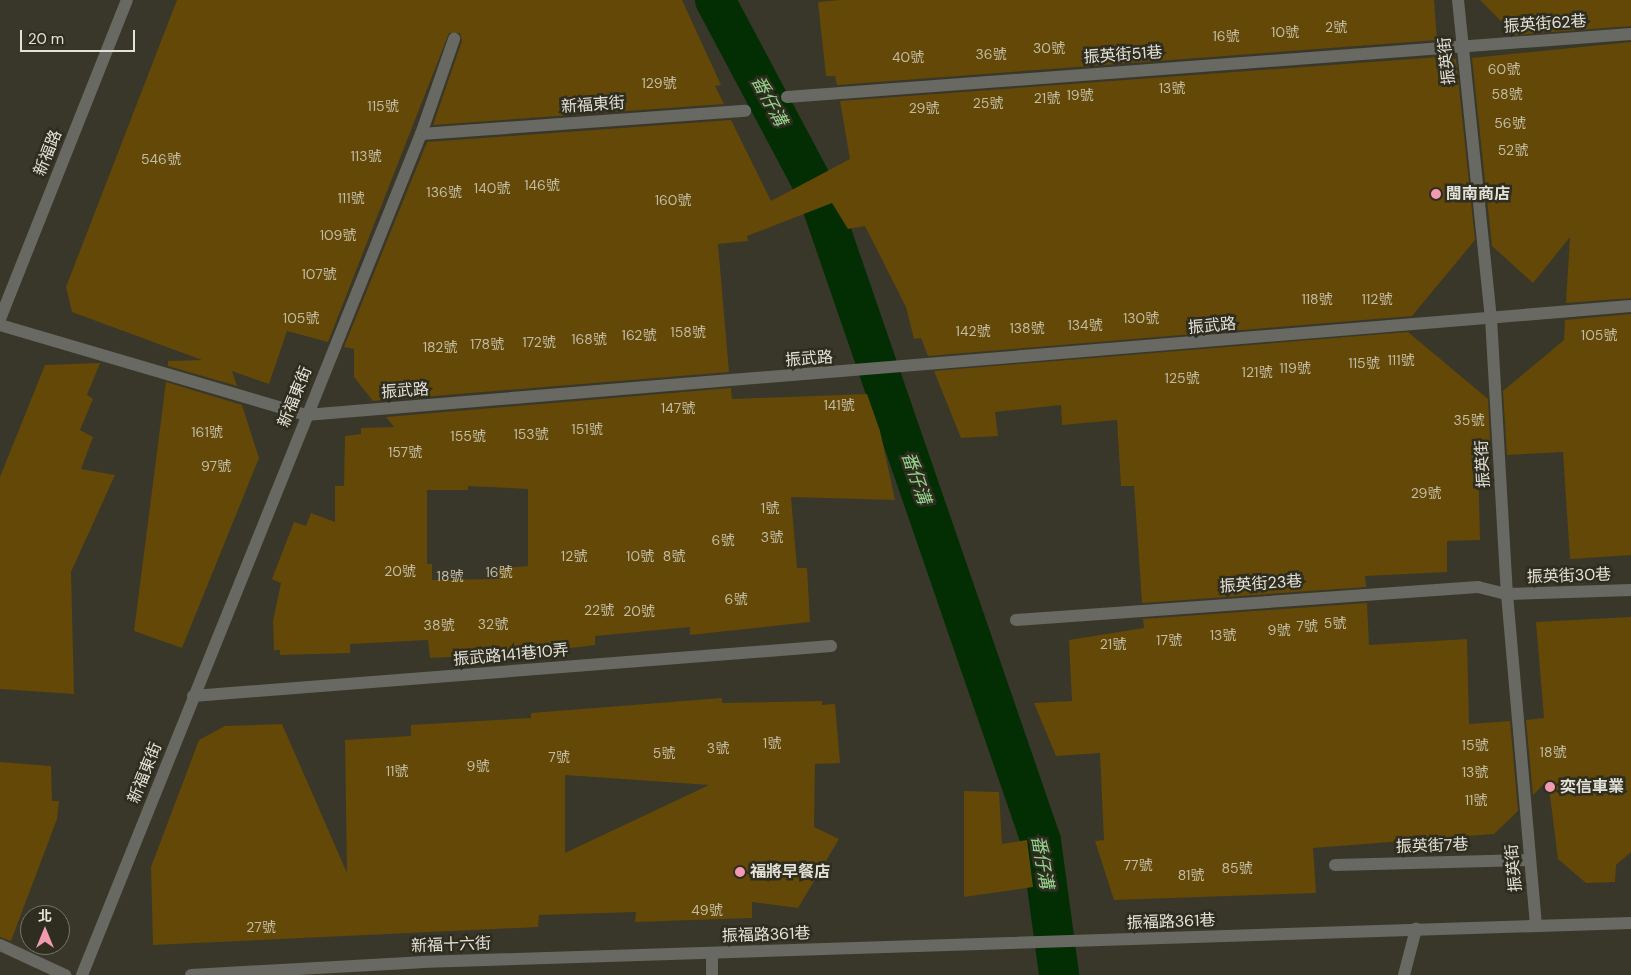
<!DOCTYPE html>
<html>
<head>
<meta charset="utf-8">
<style>
  body { margin:0 }
  #map { position:relative; width:1631px; height:975px; overflow:hidden; background:#393729; font-family:"DM Sans","Noto Sans TC",sans-serif }
  div>[style] { position:absolute }
  [style*='--x'] { left:calc(var(--x)*1px); top:calc(var(--y)*1px); width:calc(var(--w)*1px); rotate:calc(var(--a)*1deg) }
  .canal>* { height:40px; margin:-20px; padding:0 20px; transform-origin:20px; border-radius:20px; background:#032e03 }
  .building>* { inset:0; background:#634807 }
  .service>* { height:12px; margin:-6px; padding:0 6px; transform-origin:6px; border-radius:6px; background:#676962 }
  .minor>* { height:12px; margin:-6px; padding:0 6px; transform-origin:6px; border-radius:6px; background:#676962 }
  .dots>* { width:14px; height:14px; translate:-50% -50%; box-sizing:border-box; border:2px solid #2f2d1f; border-radius:50% }
  span { translate:-50% -50%; white-space:nowrap; text-align:center; line-height:1.15; -webkit-text-stroke:5px #2f2d1f; paint-order:stroke }
  .number-label { font-size:14px; color:#c3bca4 }
  .number-label span { -webkit-text-stroke-width:0 }
  .street-label { font-size:16px; color:#e3e2d9 }
  .poi-label { font-size:16px; color:#e3e2d9; font-weight:700 }
  .left { translate:0 -50%; text-align:left }
  .water-label { font-size:18px; color:#93d18d; font-style:italic }
  .north { position:absolute; left:20px; top:905px; width:50px; height:50px; box-sizing:border-box; background:#2f2d1f; border:1px solid #777569; border-radius:50%; rotate:0deg; font-size:14px; font-weight:700; line-height:20px; text-align:center; color:#e3e2d9 }
  .north::after { content:''; display:block; margin:auto; width:18px; height:22px; background:#f19ab2; clip-path:polygon(50% 0,100% 100%,50% 72%,0 100%) }
  .scale { position:absolute; left:20px; top:30px; width:115px; height:22px; box-sizing:border-box; border:2px solid #e3e2d9; border-top:0; padding-left:6px; font-size:15px; line-height:18px; white-space:nowrap; color:#e3e2d9; -webkit-text-stroke:4px #2f2d1f; paint-order:stroke }
</style>
</head>
<body>
<div id="map">
  <div class="canal">
    <div style="--x:715;--y:0;--w:220;--a:62"></div>
    <div style="--x:818;--y:194;--w:684;--a:70.98"></div>
    <div style="--x:1041;--y:841;--w:135;--a:82.3"></div>
  </div>
  <div class="building">
    <div style="clip-path:polygon(177px 0,682px 0,721px 85px,715px 86px,724px 104px,433px 125px,462px 41px,460px 33px,449px 33px,328px 342px,287px 331px,269px 384px,232px 371px,237px 386px,168px 366px,168px 361px,202px 360px,72px 312px,66px 287px)"></div>
    <div style="clip-path:polygon(840px 0,1434px 0,1437px 40px,837px 85px,835px 76px,826px 76px,818px 2px)"></div>
    <div style="clip-path:polygon(1480px 0,1631px 0,1631px 26px,1515px 35px)"></div>
    <div style="clip-path:polygon(1631px 42px,1631px 298px,1566px 303px,1570px 237px,1533px 283px,1492px 246px,1472px 58px)"></div>
    <div style="clip-path:polygon(1439px 57px,1439px 60px,1456px 59px,1475px 240px,1412px 316px,928px 356px,921px 338px,914px 339px,906px 307px,865px 226px,848px 229px,832px 203px,747px 236px,748px 241px,718px 244px,729px 372px,373px 401px,354px 377px,354px 349px,344px 347px,427px 142px,731px 120px,771px 201px,850px 159px,840px 101px)"></div>
    <div style="clip-path:polygon(1631px 314px,1631px 555px,1570px 559px,1563px 452px,1507px 455px,1503px 391px,1564px 340px,1565px 320px)"></div>
    <div style="clip-path:polygon(1408px 332px,1488px 399px,1491px 457px,1478px 457px,1480px 540px,1447px 541px,1447px 572px,1365px 576px,1366px 587px,1142px 603px,1134px 486px,1121px 486px,1117px 420px,1062px 425px,1061px 405px,995px 412px,998px 436px,961px 438px,934px 371px)"></div>
    <div style="clip-path:polygon(100px 363px,87px 395px,93px 399px,80px 430px,93px 437px,81px 469px,115px 475px,71px 572px,74px 694px,0 689px,0 477px,45px 365px)"></div>
    <div style="clip-path:polygon(166px 382px,242px 405px,259px 458px,182px 648px,134px 631px)"></div>
    <div style="clip-path:polygon(evenodd,731px 388px,732px 399px,867px 394px,880px 431px,895px 500px,791px 497px,797px 568px,807px 568px,810px 622px,690px 635px,690px 627px,595px 636px,595px 645px,529px 653px,430px 658px,428px 640px,350px 644px,350px 653px,280px 655px,280px 650px,274px 650px,273px 621px,281px 583px,272px 579px,294px 522px,306px 526px,311px 513px,335px 522px,335px 486px,344px 486px,345px 436px,361px 434px,361px 428px,394px 427px,386px 417px,731px 388px,468px 486px,528px 489px,528px 566px,499px 568px,499px 579px,432px 580px,432px 564px,427px 564px,427px 490px,468px 490px,468px 486px)"></div>
    <div style="clip-path:polygon(1367px 603px,1369px 645px,1467px 639px,1469px 724px,1510px 721px,1518px 811px,1494px 834px,1313px 848px,1316px 893px,1114px 900px,1095px 841px,1104px 840px,1100px 753px,1056px 756px,1034px 703px,1072px 701px,1069px 640px,1144px 628px,1143px 619px)"></div>
    <div style="clip-path:polygon(1631px 617px,1631px 852px,1616px 865px,1615px 882px,1586px 883px,1558px 859px,1548px 780px,1533px 795px,1526px 720px,1544px 718px,1536px 622px)"></div>
    <div style="clip-path:polygon(evenodd,722px 698px,722px 703px,822px 701px,822px 705px,835px 704px,840px 763px,815px 764px,814px 827px,839px 839px,798px 908px,752px 902px,752px 918px,635px 922px,636px 912px,539px 915px,538px 927px,153px 945px,151px 867px,199px 740px,225px 726px,282px 724px,347px 873px,345px 740px,411px 736px,411px 725px,531px 718px,531px 713px,722px 698px,565px 775px,709px 785px,565px 853px,565px 775px)"></div>
    <div style="clip-path:polygon(0 762px,51px 766px,52px 801px,59px 801px,57px 819px,11px 941px,0 937px)"></div>
    <div style="clip-path:polygon(964px 791px,999px 792px,1002px 844px,1027px 840px,1033px 887px,964px 897px)"></div>
  </div>
  <div class="service">
    <div style="--x:787;--y:97;--w:846;--a:-4.27"></div>
    <div style="--x:421;--y:134;--w:101;--a:-70.8"></div>
    <div style="--x:0;--y:325;--w:319;--a:16.4"></div>
    <div style="--x:1016;--y:620;--w:463;--a:-4.1"></div>
    <div style="--x:1478;--y:587;--w:30;--a:14"></div>
    <div style="--x:1507;--y:594;--w:124;--a:-1.8"></div>
    <div style="--x:193;--y:696;--w:640;--a:-4.48"></div>
    <div style="--x:1335;--y:865;--w:195;--a:-1.5"></div>
    <div style="--x:82;--y:975;--w:907;--a:-68.05"></div>
    <div style="--x:421;--y:134;--w:325;--a:-4.1"></div>
    <div style="--x:712;--y:975;--w:22;--a:-90"></div>
    <div style="--x:1404;--y:975;--w:48;--a:-75.4"></div>
  </div>
  <div class="minor">
    <div style="--x:1458;--y:0;--w:320;--a:84.1"></div>
    <div style="--x:1491;--y:318;--w:276;--a:86.7"></div>
    <div style="--x:1507;--y:594;--w:333;--a:85"></div>
    <div style="--x:0;--y:319;--w:343;--a:-68.3"></div>
    <div style="--x:306;--y:415;--w:1329;--a:-4.7"></div>
    <div style="--x:0;--y:945;--w:72;--a:24.8"></div>
    <div style="--x:191;--y:975;--w:230;--a:-3.2"></div>
    <div style="--x:421;--y:962;--w:1211;--a:-1.85"></div>
  </div>
  <div class="dots">
    <div style="left:1436px;top:194px;background:#f19ab2"></div>
    <div style="left:1550px;top:787px;background:#f19ab2"></div>
    <div style="left:740px;top:872px;background:#f19ab2"></div>
  </div>
  <div class="number-label">
    <span style="left:1336px;top:27px">2號</span>
    <span style="left:1285px;top:32px">10號</span>
    <span style="left:1226px;top:36px">16號</span>
    <span style="left:1049px;top:48px">30號</span>
    <span style="left:991px;top:54px">36號</span>
    <span style="left:908px;top:57px">40號</span>
    <span style="left:1504px;top:69px">60號</span>
    <span style="left:659px;top:83px">129號</span>
    <span style="left:1172px;top:88px">13號</span>
    <span style="left:1507px;top:94px">58號</span>
    <span style="left:1080px;top:95px">19號</span>
    <span style="left:1047px;top:98px">21號</span>
    <span style="left:988px;top:103px">25號</span>
    <span style="left:383px;top:106px">115號</span>
    <span style="left:924px;top:108px">29號</span>
    <span style="left:1510px;top:123px">56號</span>
    <span style="left:1513px;top:150px">52號</span>
    <span style="left:366px;top:156px">113號</span>
    <span style="left:161px;top:159px">546號</span>
    <span style="left:542px;top:185px">146號</span>
    <span style="left:492px;top:188px">140號</span>
    <span style="left:444px;top:192px">136號</span>
    <span style="left:351px;top:198px">111號</span>
    <span style="left:673px;top:200px">160號</span>
    <span style="left:338px;top:235px">109號</span>
    <span style="left:319px;top:274px">107號</span>
    <span style="left:1317px;top:299px">118號</span>
    <span style="left:1377px;top:299px">112號</span>
    <span style="left:301px;top:318px">105號</span>
    <span style="left:1141px;top:318px">130號</span>
    <span style="left:1085px;top:325px">134號</span>
    <span style="left:1027px;top:328px">138號</span>
    <span style="left:973px;top:331px">142號</span>
    <span style="left:688px;top:332px">158號</span>
    <span style="left:639px;top:335px">162號</span>
    <span style="left:1599px;top:335px">105號</span>
    <span style="left:589px;top:339px">168號</span>
    <span style="left:539px;top:342px">172號</span>
    <span style="left:487px;top:344px">178號</span>
    <span style="left:440px;top:347px">182號</span>
    <span style="left:1401px;top:360px">111號</span>
    <span style="left:1364px;top:363px">115號</span>
    <span style="left:1295px;top:368px">119號</span>
    <span style="left:1257px;top:372px">121號</span>
    <span style="left:1182px;top:378px">125號</span>
    <span style="left:839px;top:405px">141號</span>
    <span style="left:678px;top:408px">147號</span>
    <span style="left:1469px;top:420px">35號</span>
    <span style="left:587px;top:429px">151號</span>
    <span style="left:207px;top:432px">161號</span>
    <span style="left:531px;top:434px">153號</span>
    <span style="left:468px;top:436px">155號</span>
    <span style="left:405px;top:452px">157號</span>
    <span style="left:216px;top:466px">97號</span>
    <span style="left:1426px;top:493px">29號</span>
    <span style="left:770px;top:508px">1號</span>
    <span style="left:772px;top:537px">3號</span>
    <span style="left:723px;top:540px">6號</span>
    <span style="left:574px;top:556px">12號</span>
    <span style="left:640px;top:556px">10號</span>
    <span style="left:674px;top:556px">8號</span>
    <span style="left:400px;top:571px">20號</span>
    <span style="left:499px;top:572px">16號</span>
    <span style="left:450px;top:576px">18號</span>
    <span style="left:736px;top:599px">6號</span>
    <span style="left:599px;top:610px">22號</span>
    <span style="left:639px;top:611px">20號</span>
    <span style="left:1335px;top:623px">5號</span>
    <span style="left:493px;top:624px">32號</span>
    <span style="left:439px;top:625px">38號</span>
    <span style="left:1307px;top:626px">7號</span>
    <span style="left:1279px;top:630px">9號</span>
    <span style="left:1223px;top:635px">13號</span>
    <span style="left:1169px;top:640px">17號</span>
    <span style="left:1113px;top:644px">21號</span>
    <span style="left:772px;top:743px">1號</span>
    <span style="left:1475px;top:745px">15號</span>
    <span style="left:718px;top:748px">3號</span>
    <span style="left:1553px;top:752px">18號</span>
    <span style="left:664px;top:753px">5號</span>
    <span style="left:559px;top:757px">7號</span>
    <span style="left:478px;top:766px">9號</span>
    <span style="left:397px;top:771px">11號</span>
    <span style="left:1475px;top:772px">13號</span>
    <span style="left:1476px;top:800px">11號</span>
    <span style="left:1138px;top:865px">77號</span>
    <span style="left:1237px;top:868px">85號</span>
    <span style="left:1191px;top:875px">81號</span>
    <span style="left:707px;top:910px">49號</span>
    <span style="left:261px;top:927px">27號</span>
  </div>
  <div class="street-label">
    <span style="left:1545px;top:24px;rotate:-4deg">振英街62巷</span>
    <span style="left:1123px;top:55px;rotate:-4deg">振英街51巷</span>
    <span style="left:1447px;top:61px;rotate:-96deg">振英街</span>
    <span style="left:593px;top:105px;rotate:-4deg">新福東街</span>
    <span style="left:48px;top:153px;rotate:-68deg">新福路</span>
    <span style="left:1212px;top:326px;rotate:-5deg">振武路</span>
    <span style="left:809px;top:359px;rotate:-4deg">振武路</span>
    <span style="left:405px;top:391px;rotate:-4deg">振武路</span>
    <span style="left:295px;top:397px;rotate:-68deg">新福東街</span>
    <span style="left:1483px;top:464px;rotate:-93deg">振英街</span>
    <span style="left:1569px;top:576px;rotate:-2deg">振英街30巷</span>
    <span style="left:1261px;top:584px;rotate:-4deg">振英街23巷</span>
    <span style="left:511px;top:655px;rotate:-5deg">振武路141巷10弄</span>
    <span style="left:145px;top:773px;rotate:-68deg">新福東街</span>
    <span style="left:1432px;top:846px;rotate:-2deg">振英街7巷</span>
    <span style="left:1514px;top:868px;rotate:-95deg">振英街</span>
    <span style="left:1171px;top:922px;rotate:-2deg">振福路361巷</span>
    <span style="left:766px;top:935px;rotate:-2deg">振福路361巷</span>
    <span style="left:451px;top:945px;rotate:-2deg">新福十六街</span>
  </div>
  <div class="poi-label">
    <span class="left" style="left:1446px;top:194px">閩南商店</span>
    <span class="left" style="left:1560px;top:787px">奕信車業</span>
    <span class="left" style="left:750px;top:872px">福將早餐店</span>
  </div>
  <div class="water-label">
    <span style="left:769px;top:101px;rotate:62deg">番仔溝</span>
    <span style="left:916px;top:478px;rotate:71deg">番仔溝</span>
    <span style="left:1042px;top:862px;rotate:80deg">番仔溝</span>
  </div>
  <div class="north">北</div>
  <div class="scale">20 m</div>
</div>
</body>
</html>
